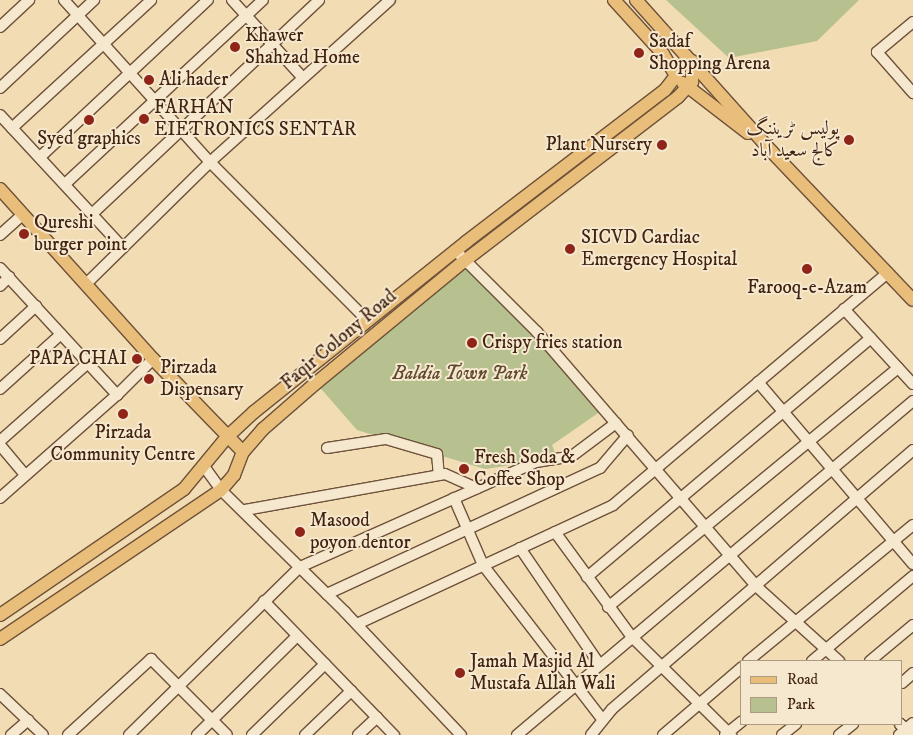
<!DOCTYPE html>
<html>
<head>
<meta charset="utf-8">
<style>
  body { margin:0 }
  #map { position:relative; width:913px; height:735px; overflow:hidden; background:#f1dcb4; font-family:"IM FELL DW Pica",Amiri,serif }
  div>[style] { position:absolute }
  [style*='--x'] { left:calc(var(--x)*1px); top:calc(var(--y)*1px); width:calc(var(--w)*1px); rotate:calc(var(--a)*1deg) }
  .green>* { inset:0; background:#b7c18f }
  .roads { filter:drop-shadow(1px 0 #6e513a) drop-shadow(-1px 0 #6e513a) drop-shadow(0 1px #6e513a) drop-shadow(0 -1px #6e513a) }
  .minor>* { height:10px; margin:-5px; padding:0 5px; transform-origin:5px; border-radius:5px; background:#f6e8ce }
  .major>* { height:12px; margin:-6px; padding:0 6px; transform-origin:6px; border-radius:6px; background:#e8be7a }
  .dots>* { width:14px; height:14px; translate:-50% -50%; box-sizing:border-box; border:2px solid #f6e8ce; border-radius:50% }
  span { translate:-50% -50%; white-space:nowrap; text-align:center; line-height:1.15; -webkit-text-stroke:4px #f6e8ce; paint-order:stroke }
  .poi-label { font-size:19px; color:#422312 }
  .left { translate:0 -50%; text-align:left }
  .right { translate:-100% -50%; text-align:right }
  .street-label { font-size:19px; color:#422312 }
  .park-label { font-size:19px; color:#5f4a31; font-style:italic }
  .legend { position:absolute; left:740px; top:660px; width:162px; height:65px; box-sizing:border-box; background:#f6e8ce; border:1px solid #ae9983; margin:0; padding:6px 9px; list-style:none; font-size:15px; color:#422312 }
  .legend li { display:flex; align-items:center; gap:10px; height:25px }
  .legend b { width:25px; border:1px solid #ae9983 }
</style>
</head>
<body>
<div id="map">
  <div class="green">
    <div style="clip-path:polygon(666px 0,859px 0,817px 41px,729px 58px)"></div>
    <div style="clip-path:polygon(463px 262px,604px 409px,552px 445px,557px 458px,485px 469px,386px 439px,357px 430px,316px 383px)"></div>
  </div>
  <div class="roads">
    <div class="minor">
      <div style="--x:64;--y:0;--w:218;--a:48"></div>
      <div style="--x:210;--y:162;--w:223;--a:45.2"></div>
      <div style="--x:232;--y:0;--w:105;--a:47.7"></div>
      <div style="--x:913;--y:22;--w:47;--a:140.2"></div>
      <div style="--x:877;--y:52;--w:55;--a:48.7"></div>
      <div style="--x:0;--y:27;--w:40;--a:-43"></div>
      <div style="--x:0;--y:88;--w:129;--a:-43.1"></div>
      <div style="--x:0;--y:115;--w:181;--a:47.2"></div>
      <div style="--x:12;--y:128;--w:189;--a:-42.6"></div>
      <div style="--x:40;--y:157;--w:230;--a:-43.1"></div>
      <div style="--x:65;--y:184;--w:270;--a:-42.9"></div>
      <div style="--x:92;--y:214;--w:312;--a:-43.3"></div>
      <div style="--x:0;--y:235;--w:31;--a:-42"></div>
      <div style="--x:455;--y:250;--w:116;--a:45"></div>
      <div style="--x:537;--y:332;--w:335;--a:49.2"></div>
      <div style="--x:756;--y:586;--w:112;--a:42.1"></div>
      <div style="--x:0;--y:268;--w:173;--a:47.3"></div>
      <div style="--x:87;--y:283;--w:173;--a:-44.5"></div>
      <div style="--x:210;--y:162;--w:242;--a:-42"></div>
      <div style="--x:0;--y:286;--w:13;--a:-45"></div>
      <div style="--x:844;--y:309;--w:102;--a:47.4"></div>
      <div style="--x:0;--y:339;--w:49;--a:-42.5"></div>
      <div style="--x:758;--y:382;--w:239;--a:49.6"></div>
      <div style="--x:0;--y:389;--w:82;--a:-42"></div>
      <div style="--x:0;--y:441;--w:118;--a:-41.6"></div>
      <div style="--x:0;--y:445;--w:39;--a:50"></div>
      <div style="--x:327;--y:448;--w:60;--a:-8.7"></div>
      <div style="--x:386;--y:439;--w:53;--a:16.4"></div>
      <div style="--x:437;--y:454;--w:21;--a:85"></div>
      <div style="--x:203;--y:465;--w:31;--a:54"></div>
      <div style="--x:221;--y:490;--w:174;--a:44.5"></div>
      <div style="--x:345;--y:612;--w:169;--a:46.7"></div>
      <div style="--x:0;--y:498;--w:156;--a:-41.4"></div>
      <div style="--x:117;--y:395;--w:51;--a:-45"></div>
      <div style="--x:454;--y:498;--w:73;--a:66.6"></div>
      <div style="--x:483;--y:565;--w:195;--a:52.3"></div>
      <div style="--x:245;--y:510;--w:203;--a:-10.2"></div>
      <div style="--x:445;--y:474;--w:35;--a:24"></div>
      <div style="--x:555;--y:532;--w:129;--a:53.8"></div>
      <div style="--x:631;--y:636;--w:141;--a:44.7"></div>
      <div style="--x:520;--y:548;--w:140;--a:55.7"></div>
      <div style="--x:587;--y:577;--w:371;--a:-40.1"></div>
      <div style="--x:327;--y:594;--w:301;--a:-24.8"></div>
      <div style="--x:600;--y:468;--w:43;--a:-49.7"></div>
      <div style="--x:264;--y:601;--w:187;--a:45.9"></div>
      <div style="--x:608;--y:607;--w:376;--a:-39.5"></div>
      <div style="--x:357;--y:624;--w:282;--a:-24.9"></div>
      <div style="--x:613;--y:505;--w:360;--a:-40.2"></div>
      <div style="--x:748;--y:661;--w:214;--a:-39.5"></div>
      <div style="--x:812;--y:661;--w:132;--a:-40.1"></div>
      <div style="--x:870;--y:661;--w:56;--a:-39.9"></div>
      <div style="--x:902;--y:683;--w:15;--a:-42"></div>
      <div style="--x:0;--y:694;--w:59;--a:43.6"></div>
      <div style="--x:900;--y:724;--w:16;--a:45"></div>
      <div style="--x:11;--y:735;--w:23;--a:-41"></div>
      <div style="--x:68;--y:735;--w:113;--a:-42.5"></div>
      <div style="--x:151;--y:659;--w:107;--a:45"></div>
      <div style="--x:129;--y:735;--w:240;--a:-44.5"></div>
      <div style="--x:300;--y:567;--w:258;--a:-24"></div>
      <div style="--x:536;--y:462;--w:36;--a:-9"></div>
      <div style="--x:572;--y:456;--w:55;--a:-36.9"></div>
      <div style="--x:197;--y:735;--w:141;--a:-44.7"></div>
      <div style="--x:252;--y:735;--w:102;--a:-44.2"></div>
      <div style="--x:305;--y:735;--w:64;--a:-43.7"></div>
      <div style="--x:358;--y:735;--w:26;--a:-43"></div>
      <div style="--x:517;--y:735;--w:518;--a:-40.15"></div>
      <div style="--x:591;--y:735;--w:33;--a:-51"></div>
      <div style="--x:612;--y:709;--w:397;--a:-40.7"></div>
      <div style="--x:663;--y:735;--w:104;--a:-40.7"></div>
      <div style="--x:725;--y:735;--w:22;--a:-39"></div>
      <div style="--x:782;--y:735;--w:18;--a:-38"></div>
      <div style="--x:839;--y:735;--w:18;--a:-38"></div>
      <div style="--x:899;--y:735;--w:18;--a:-41"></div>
    </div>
    <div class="major">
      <div style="--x:614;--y:0;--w:73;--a:47.8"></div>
      <div style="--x:663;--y:54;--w:26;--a:59"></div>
      <div style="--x:636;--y:0;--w:204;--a:48.2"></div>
      <div style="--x:772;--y:152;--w:204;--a:46.4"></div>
      <div style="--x:683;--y:83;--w:82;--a:37.6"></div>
      <div style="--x:0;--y:189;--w:229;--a:48"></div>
      <div style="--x:153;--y:359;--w:129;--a:45.9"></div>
      <div style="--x:0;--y:615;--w:223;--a:-34.4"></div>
      <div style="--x:184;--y:489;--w:67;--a:-50.4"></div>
      <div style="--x:227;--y:437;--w:37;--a:-43"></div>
      <div style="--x:254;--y:412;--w:272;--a:-38.7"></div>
      <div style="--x:466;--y:242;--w:250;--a:-37.4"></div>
      <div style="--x:665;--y:90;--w:18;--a:-52"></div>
      <div style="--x:0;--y:639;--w:267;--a:-34"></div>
      <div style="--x:221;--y:490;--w:20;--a:-49"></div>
      <div style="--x:234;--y:475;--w:25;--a:-69"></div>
      <div style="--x:243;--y:452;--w:30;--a:-49"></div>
      <div style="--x:263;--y:429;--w:70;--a:-41"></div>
      <div style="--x:316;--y:383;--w:190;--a:-39.5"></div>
      <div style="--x:463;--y:262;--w:271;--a:-37.5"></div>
      <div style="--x:678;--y:97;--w:21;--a:-47"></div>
      <div style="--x:692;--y:82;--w:21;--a:-90"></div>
    </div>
  </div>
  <div class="dots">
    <div style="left:235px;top:47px;background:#8f2418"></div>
    <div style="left:639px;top:53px;background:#8f2418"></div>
    <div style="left:149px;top:80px;background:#8f2418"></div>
    <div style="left:144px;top:119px;background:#8f2418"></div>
    <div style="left:89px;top:120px;background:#8f2418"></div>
    <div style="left:849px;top:140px;background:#8f2418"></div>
    <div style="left:662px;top:145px;background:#8f2418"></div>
    <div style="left:24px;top:234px;background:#8f2418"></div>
    <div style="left:570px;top:249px;background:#8f2418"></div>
    <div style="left:807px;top:269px;background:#8f2418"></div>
    <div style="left:472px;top:343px;background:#8f2418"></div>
    <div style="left:137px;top:359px;background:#8f2418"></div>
    <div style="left:149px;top:379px;background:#8f2418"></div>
    <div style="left:123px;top:414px;background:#8f2418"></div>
    <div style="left:464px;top:469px;background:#8f2418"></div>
    <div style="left:300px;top:532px;background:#8f2418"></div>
    <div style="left:460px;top:673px;background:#8f2418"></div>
  </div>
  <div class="poi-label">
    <span class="left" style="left:245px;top:47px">Khawer<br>Shahzad Home</span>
    <span class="left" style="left:649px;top:53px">Sadaf<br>Shopping Arena</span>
    <span class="left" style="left:159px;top:80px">Ali hader</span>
    <span class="left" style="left:154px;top:119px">FARHAN<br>EIETRONICS SENTAR</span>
    <span class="right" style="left:839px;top:140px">پولیس ٹریننگ<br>کالج سعید آباد</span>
    <span style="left:89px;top:139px">Syed graphics</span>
    <span class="right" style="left:652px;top:145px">Plant Nursery</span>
    <span class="left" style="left:34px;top:234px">Qureshi<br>burger point</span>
    <span class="left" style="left:581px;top:249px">SICVD Cardiac<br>Emergency Hospital</span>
    <span style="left:807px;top:288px">Farooq-e-Azam</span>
    <span class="left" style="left:482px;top:343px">Crispy fries station</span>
    <span class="right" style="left:127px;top:359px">PAPA CHAI</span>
    <span class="left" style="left:160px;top:379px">Pirzada<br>Dispensary</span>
    <span style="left:123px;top:444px">Pirzada<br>Community Centre</span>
    <span class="left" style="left:474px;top:469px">Fresh Soda &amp;<br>Coffee Shop</span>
    <span class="left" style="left:310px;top:532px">Masood<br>poyon dentor</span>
    <span class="left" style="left:470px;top:673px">Jamah Masjid Al<br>Mustafa Allah Wali</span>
  </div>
  <div class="street-label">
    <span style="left:339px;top:340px;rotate:-40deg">Faqir Colony Road</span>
  </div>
  <div class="park-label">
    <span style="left:460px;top:374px">Baldia Town Park</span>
  </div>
  <ul class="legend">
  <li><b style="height:6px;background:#e8be7a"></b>Road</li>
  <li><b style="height:14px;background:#b7c18f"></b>Park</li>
  </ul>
</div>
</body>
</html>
